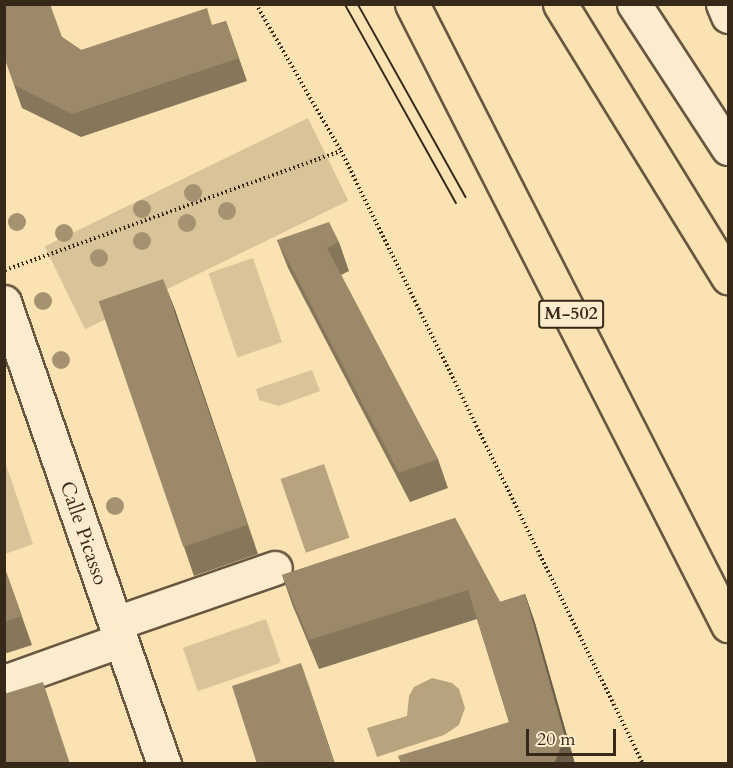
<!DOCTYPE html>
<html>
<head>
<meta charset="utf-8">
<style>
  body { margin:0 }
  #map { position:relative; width:733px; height:768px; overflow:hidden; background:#fae2b2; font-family:Cardo,serif }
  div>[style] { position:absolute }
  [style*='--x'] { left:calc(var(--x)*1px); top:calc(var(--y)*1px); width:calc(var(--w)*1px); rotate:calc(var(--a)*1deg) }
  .green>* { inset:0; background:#d9c398; transform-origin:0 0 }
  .water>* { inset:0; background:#b7a37e; transform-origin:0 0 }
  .path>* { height:4px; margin-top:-2px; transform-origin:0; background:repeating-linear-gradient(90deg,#36291a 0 1.5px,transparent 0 4.5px) }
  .roads { filter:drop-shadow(2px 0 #675740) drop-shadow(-2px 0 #675740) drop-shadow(0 2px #675740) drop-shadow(0 -2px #675740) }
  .minor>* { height:33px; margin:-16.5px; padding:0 16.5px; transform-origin:16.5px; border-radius:16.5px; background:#fceccd }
  .highway>* { height:33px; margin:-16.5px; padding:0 16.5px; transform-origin:16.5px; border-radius:16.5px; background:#fae2b2 }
  .tram>* { height:1.5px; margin:-0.75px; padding:0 0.75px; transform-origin:0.75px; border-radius:0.75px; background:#36291a }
  .trees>* { width:18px; height:18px; margin:-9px; border-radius:50%; background:#a59270 }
  .wall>* { inset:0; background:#86765a }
  .shaded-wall>* { inset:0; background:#6d604a }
  .building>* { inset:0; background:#9c8969; transform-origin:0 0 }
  span { translate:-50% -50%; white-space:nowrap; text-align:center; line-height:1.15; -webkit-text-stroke:5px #fceccd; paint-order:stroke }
  .shield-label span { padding:2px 4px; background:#fceccd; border:2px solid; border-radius:4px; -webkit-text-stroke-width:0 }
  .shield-label { font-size:18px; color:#36291a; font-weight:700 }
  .street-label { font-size:20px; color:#36291a }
  .frame { position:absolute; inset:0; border:6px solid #36291a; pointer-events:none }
  .scale { position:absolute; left:526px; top:729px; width:90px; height:27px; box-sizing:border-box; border:3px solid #36291a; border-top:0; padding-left:8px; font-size:18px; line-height:21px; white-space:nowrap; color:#36291a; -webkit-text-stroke:4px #fceccd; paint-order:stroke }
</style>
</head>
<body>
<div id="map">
  <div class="green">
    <div style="left:308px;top:118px;width:92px;height:293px;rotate:64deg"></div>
    <div style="left:253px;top:258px;width:89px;height:47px;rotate:71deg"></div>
    <div style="clip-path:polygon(312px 370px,320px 391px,279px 406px,259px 400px,256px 389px)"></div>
    <div style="clip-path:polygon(4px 459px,33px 544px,5px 554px,4px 554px)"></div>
    <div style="left:266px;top:619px;width:46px;height:88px;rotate:71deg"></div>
  </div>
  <div class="water">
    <div style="left:324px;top:464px;width:78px;height:46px;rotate:71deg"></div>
    <div style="clip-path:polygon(432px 678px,452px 683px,459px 689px,465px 708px,459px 725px,444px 735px,377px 757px,367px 728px,407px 716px,409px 696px,414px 687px)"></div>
  </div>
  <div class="path">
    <div style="--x:256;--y:4;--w:170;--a:60"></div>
    <div style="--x:341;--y:151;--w:683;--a:63.77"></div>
    <div style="--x:5;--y:270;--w:356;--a:-19.5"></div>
  </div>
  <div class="roads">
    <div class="minor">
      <div style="--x:634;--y:4;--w:172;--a:56.9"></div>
      <div style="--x:723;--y:4;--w:13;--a:67"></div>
      <div style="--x:4;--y:302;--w:489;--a:70.9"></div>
      <div style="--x:116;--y:623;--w:168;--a:-19.1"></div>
      <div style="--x:4;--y:682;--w:124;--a:-19.7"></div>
    </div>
    <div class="highway">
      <div style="--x:412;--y:4;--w:697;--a:63.03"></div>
      <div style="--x:560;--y:4;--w:321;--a:58.4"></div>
    </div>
  </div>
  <div class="tram">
    <div style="--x:345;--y:4;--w:228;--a:60.8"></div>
    <div style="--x:358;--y:4;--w:221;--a:60.8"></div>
  </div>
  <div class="trees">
    <div style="left:193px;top:193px"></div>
    <div style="left:142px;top:209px"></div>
    <div style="left:227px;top:211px"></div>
    <div style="left:17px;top:222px"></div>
    <div style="left:187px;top:223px"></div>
    <div style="left:64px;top:233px"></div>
    <div style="left:142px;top:241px"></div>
    <div style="left:99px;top:258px"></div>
    <div style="left:43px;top:301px"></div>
    <div style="left:61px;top:360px"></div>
    <div style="left:115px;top:506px"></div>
  </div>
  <div class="wall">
    <div style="clip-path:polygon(226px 21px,247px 81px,81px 137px,22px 108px,14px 85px,62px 37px,81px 50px,213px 25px)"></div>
    <div style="clip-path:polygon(277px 240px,339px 242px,349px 271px,341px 275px,438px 459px,448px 488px,410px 502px,288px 268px)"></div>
    <div style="clip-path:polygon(174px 307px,258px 554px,194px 576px,184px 547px)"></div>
    <div style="clip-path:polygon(455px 518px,500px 602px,525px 594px,535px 623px,575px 764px,509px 722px,477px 619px,319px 669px,292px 604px,282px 575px)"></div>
    <div style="clip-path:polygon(4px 566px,32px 645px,4px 654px)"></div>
  </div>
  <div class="shaded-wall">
    <div style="clip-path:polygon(163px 279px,174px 307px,258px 554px,248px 525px)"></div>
    <div style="clip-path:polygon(525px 594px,535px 623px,575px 764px,554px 764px)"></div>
    <div style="clip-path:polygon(301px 663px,309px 686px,335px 764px,334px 764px)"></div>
  </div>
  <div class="building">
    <div style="clip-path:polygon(4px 4px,50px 4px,62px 37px,81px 50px,207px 8px,212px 25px,226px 21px,239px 58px,72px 114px,14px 85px,4px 57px)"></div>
    <div style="clip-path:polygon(329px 222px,339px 242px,327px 248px,438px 459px,399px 473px,277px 240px)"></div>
    <div style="left:163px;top:279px;width:260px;height:68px;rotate:71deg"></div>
    <div style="clip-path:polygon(455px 518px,500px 602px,525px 594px,565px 737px,554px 764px,401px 764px,398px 756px,509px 722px,468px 590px,309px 640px,282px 575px)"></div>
    <div style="clip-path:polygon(4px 566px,22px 616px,4px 622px)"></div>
    <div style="clip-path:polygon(301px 663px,334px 764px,257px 764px,232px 686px)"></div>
    <div style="clip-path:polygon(43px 682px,70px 764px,4px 764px,4px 694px)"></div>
  </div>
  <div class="shield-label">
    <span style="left:571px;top:314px">M-502</span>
  </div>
  <div class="street-label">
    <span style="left:84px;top:533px;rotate:71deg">Calle Picasso</span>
  </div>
  <div class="frame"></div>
  <div class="scale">20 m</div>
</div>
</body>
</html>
